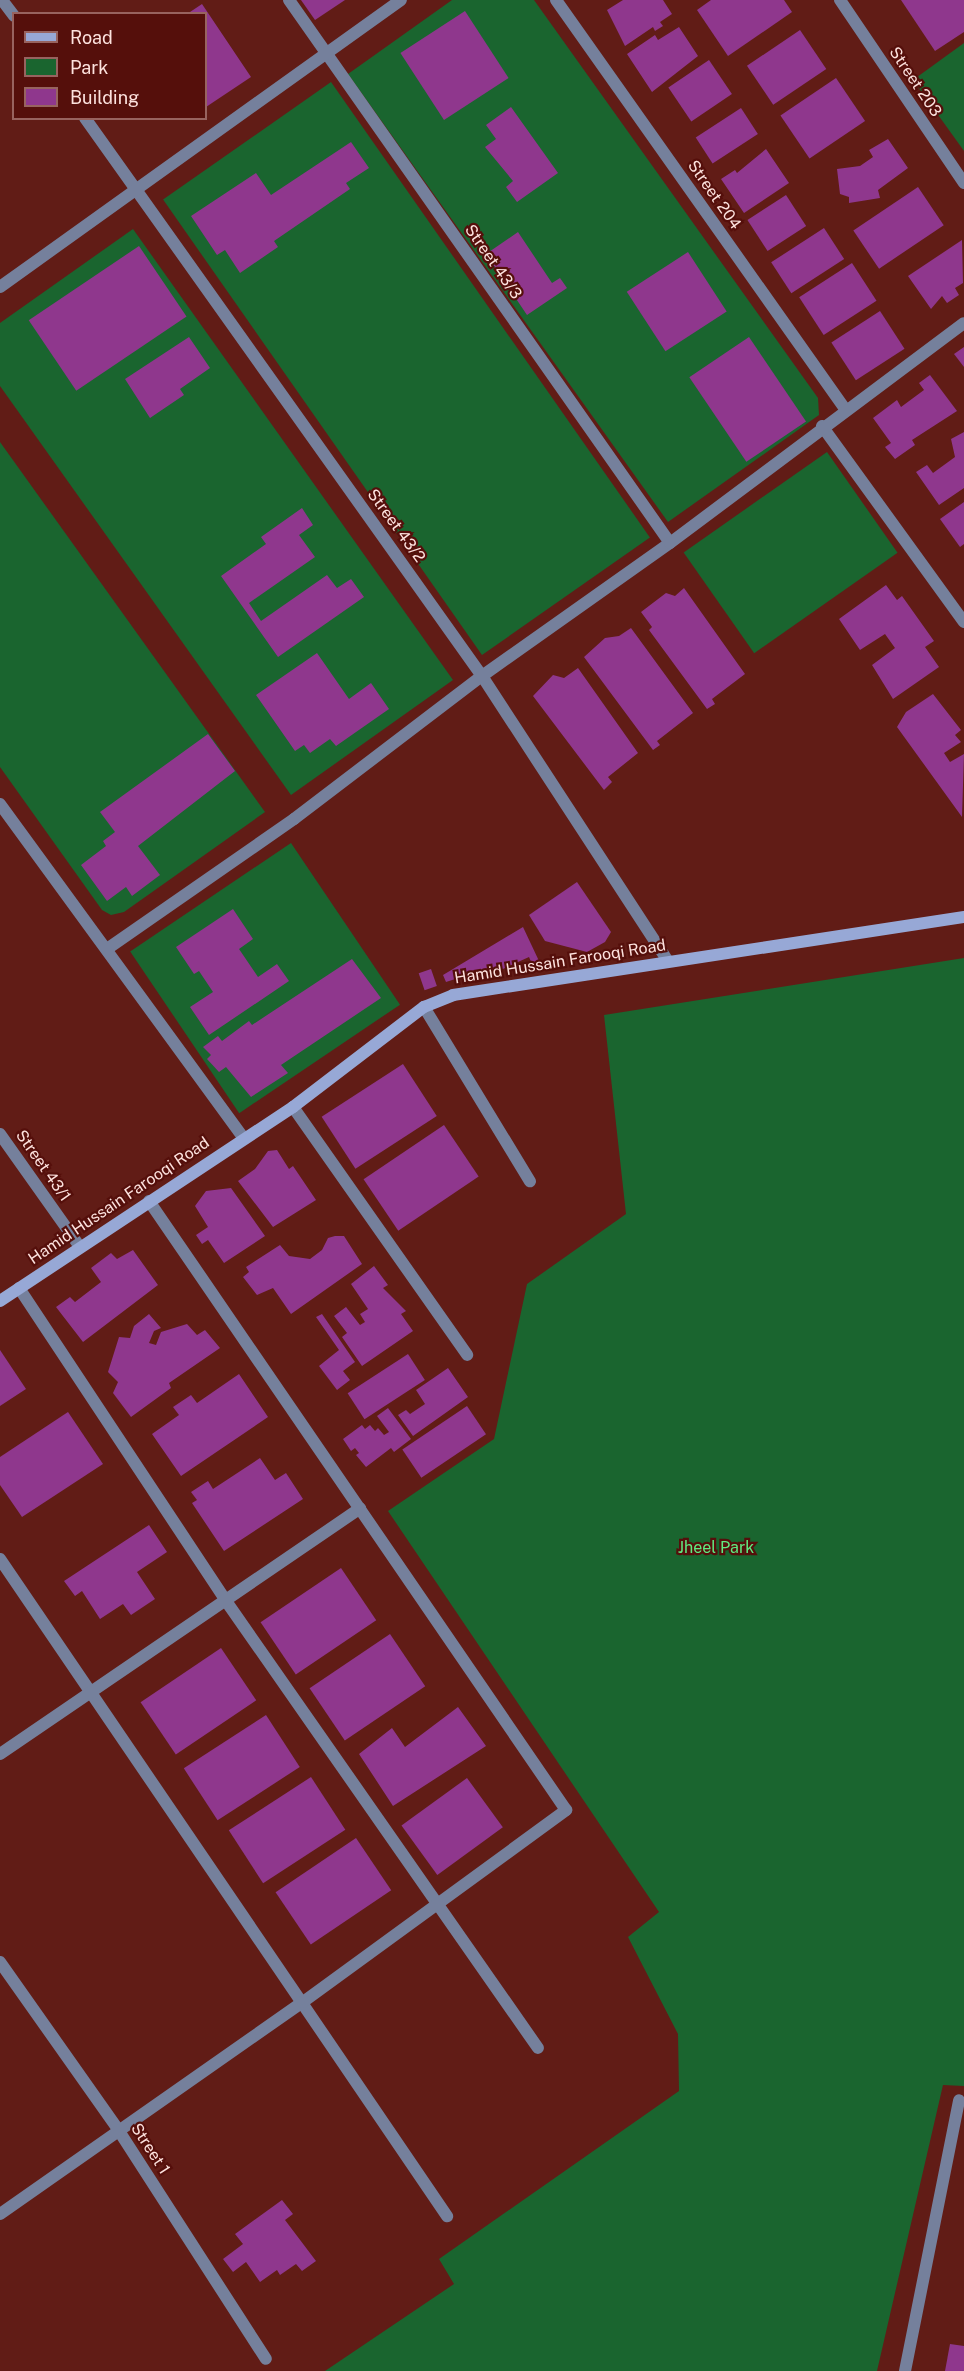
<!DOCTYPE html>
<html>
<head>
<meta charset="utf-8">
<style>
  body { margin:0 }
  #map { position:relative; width:964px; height:2371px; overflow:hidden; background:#611c16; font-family:"Public Sans",sans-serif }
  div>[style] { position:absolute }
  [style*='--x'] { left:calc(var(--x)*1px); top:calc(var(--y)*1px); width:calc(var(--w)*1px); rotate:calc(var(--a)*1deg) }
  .green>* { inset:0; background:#1a652f; transform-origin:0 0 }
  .building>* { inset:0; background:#8f378d; transform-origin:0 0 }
  .street>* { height:12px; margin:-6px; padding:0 6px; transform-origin:6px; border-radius:6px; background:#75809c }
  .secondary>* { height:12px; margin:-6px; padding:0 6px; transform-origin:6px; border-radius:6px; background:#97a8d6 }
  span { translate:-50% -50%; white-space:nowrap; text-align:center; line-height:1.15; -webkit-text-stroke:4.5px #550f0b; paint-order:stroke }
  .street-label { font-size:16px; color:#fde2de }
  .park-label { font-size:16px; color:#60eb81 }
  .legend { position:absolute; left:12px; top:12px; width:195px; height:108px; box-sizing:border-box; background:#550f0b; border:2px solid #98635f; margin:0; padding:8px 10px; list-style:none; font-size:18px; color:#fde2de }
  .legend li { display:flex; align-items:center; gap:12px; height:30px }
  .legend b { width:30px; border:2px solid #98635f }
</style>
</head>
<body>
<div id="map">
  <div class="green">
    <div style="clip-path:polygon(452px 0,534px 0,818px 398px,819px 415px,668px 522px,348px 74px)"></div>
    <div style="clip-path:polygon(964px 43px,964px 151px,913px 80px)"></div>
    <div style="left:331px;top:82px;width:556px;height:205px;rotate:55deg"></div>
    <div style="clip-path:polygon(133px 229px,453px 680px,291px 795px,0 386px,0 323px)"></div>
    <div style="clip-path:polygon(0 442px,265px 812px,124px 912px,111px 915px,102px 910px,0 767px)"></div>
    <div style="left:827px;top:452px;width:123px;height:175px;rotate:55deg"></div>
    <div style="left:291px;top:843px;width:195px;height:194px;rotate:56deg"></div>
    <div style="clip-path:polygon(964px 958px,964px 2086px,943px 2085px,877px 2371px,325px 2371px,454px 2284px,439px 2259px,679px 2091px,678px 2034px,628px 1937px,659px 1912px,388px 1511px,494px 1439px,527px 1284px,626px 1214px,604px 1015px)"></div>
  </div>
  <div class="building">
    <div style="clip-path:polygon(301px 0,345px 0,315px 20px)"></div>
    <div style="clip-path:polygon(623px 0,663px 0,672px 14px,660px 22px,663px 26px,655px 31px,653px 27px,625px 46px,607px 10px)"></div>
    <div style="clip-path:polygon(711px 0,784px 0,792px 12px,728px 56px,697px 10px)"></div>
    <div style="clip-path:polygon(901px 0,964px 0,964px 32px,935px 51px)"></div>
    <div style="clip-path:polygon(202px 4px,251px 77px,206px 107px,206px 14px,187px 14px)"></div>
    <div style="left:465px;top:11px;width:80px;height:77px;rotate:57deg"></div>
    <div style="clip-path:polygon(679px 27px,698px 56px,652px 92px,627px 54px,655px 35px,658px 40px)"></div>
    <div style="left:800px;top:30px;width:47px;height:64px;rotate:56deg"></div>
    <div style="left:709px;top:60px;width:41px;height:49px;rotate:56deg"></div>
    <div style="left:836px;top:78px;width:52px;height:67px;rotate:56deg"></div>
    <div style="clip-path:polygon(511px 107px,558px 173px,517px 202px,506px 187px,513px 181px,485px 147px,496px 139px,486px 125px)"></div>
    <div style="left:741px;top:108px;width:31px;height:54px;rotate:57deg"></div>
    <div style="clip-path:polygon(888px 139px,908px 168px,878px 190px,880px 198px,849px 203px,849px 197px,840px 194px,837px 169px,860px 166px,873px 157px,869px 150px)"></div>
    <div style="clip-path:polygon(351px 142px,369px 168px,346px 183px,350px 189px,274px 241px,278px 247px,240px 273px,225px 250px,217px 255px,191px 216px,256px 173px,271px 195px)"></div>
    <div style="clip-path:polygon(766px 149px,789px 183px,744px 213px,721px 179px,735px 170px,737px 173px)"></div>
    <div style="left:918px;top:187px;width:46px;height:78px;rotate:56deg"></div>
    <div style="left:786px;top:195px;width:37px;height:46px;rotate:57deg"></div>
    <div style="left:824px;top:228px;width:37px;height:63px;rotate:57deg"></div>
    <div style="clip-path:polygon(518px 232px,552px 283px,560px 278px,567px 288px,527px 315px,486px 254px)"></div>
    <div style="clip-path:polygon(962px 240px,963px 283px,955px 288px,959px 295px,947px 303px,942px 296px,931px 309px,908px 276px)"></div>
    <div style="left:139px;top:246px;width:85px;height:133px;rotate:56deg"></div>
    <div style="left:688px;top:252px;width:71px;height:73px;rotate:57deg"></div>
    <div style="left:852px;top:263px;width:45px;height:63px;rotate:57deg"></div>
    <div style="left:880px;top:311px;width:45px;height:58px;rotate:57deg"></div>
    <div style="clip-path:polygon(189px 337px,210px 368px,180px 389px,184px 395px,150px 418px,125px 379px)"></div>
    <div style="left:749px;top:337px;width:102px;height:72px;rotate:56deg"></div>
    <div style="clip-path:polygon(964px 347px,964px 367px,954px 354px)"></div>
    <div style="clip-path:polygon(930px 375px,957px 411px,912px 440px,915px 445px,895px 459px,885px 447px,891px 443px,873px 418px,897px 400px,901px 407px,924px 390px,919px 383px)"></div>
    <div style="clip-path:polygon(964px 432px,964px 488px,939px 505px,916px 472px,927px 465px,933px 473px,955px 457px,951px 439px)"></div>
    <div style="clip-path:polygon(964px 502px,964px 544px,960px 547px,940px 519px)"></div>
    <div style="clip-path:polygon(302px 508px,313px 525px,299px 535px,315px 557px,249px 603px,261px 621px,327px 575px,337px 588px,351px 579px,364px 597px,278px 657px,221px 576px,266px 544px,261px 537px)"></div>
    <div style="clip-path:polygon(886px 585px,897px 600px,902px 596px,934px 641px,925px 647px,939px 667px,893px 699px,872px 665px,895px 648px,885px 634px,860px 650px,839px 619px)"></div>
    <div style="clip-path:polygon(684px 588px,745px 674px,712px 699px,715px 704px,707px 709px,649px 630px,652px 627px,641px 612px,666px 593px,675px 596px)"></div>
    <div style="clip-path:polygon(631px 628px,693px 713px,657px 741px,660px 745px,653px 750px,584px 657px,605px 638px,619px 636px)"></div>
    <div style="clip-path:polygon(317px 653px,349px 699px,371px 683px,389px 709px,336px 746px,330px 739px,310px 753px,304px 745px,295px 751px,256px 695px)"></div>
    <div style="clip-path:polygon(578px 668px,638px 753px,608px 777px,612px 782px,604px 790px,533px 696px,553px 675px,564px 678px)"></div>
    <div style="clip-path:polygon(933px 694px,961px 730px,955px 735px,961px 742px,944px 753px,950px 762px,964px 754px,962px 817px,897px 727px,906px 712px)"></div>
    <div style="clip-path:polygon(208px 734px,235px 771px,138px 846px,160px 875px,132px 896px,126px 887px,107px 901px,81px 865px,106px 846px,103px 841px,115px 832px,100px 812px)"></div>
    <div style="clip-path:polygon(577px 882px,611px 932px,605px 942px,587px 952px,545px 941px,529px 915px)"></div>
    <div style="clip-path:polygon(233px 909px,253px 939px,239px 949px,258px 977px,277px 964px,289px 981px,209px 1035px,190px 1007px,213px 992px,199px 971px,194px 974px,176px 947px)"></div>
    <div style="clip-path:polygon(523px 927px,539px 961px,532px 964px,529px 957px,494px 973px,492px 967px,446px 982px,443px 975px)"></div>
    <div style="clip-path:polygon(352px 959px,381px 998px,281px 1065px,288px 1073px,251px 1097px,226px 1067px,219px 1072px,207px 1059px,211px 1055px,203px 1047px,218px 1036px,222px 1041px,249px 1021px,252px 1025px)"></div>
    <div style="left:431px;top:969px;width:18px;height:13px;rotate:71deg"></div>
    <div style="left:403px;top:1064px;width:62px;height:97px;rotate:57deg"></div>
    <div style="left:444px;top:1125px;width:62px;height:97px;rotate:56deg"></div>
    <div style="clip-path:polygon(277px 1150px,289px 1169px,293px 1166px,316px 1200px,273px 1227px,238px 1181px,255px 1169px,268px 1151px)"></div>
    <div style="clip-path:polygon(231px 1188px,265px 1236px,224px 1263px,208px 1240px,202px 1244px,196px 1235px,208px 1227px,195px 1206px,206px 1191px)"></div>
    <div style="clip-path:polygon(335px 1236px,344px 1236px,362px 1264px,291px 1314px,273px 1288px,257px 1295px,243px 1277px,249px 1272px,246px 1267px,280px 1245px,289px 1256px,310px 1259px,322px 1250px,328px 1238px)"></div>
    <div style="clip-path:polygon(133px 1250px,158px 1285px,83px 1342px,56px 1307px,70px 1297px,75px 1302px,101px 1282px,91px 1268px,111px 1253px,117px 1259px)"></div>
    <div style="clip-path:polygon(374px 1266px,388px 1285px,383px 1288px,406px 1311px,401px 1314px,413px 1331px,362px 1366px,342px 1337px,347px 1333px,334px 1316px,346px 1307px,360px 1325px,365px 1322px,360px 1314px,368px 1309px,351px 1284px)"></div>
    <div style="clip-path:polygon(149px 1314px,161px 1328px,154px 1331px,149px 1343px,156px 1345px,161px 1332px,187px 1324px,197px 1335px,205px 1330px,220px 1348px,169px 1383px,171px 1388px,131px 1417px,113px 1393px,118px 1382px,108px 1372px,119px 1337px,130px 1338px,134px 1326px)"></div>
    <div style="clip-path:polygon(322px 1314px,355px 1362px,343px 1371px,350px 1380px,337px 1390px,319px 1366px,339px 1350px,316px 1317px)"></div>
    <div style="clip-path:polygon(0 1350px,26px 1389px,0 1406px)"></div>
    <div style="left:408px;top:1354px;width:31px;height:72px;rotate:57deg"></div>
    <div style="clip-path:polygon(448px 1368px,468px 1397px,413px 1436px,398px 1415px,406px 1410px,410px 1414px,425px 1404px,416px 1390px)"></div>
    <div style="clip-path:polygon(239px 1374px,268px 1417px,181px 1476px,152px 1434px,179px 1415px,173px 1407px,191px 1395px,197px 1403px)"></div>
    <div style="left:467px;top:1406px;width:34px;height:78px;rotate:56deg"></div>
    <div style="clip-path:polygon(388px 1408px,411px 1439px,394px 1452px,391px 1448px,366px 1467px,356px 1455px,359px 1453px,355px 1448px,351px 1451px,343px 1439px,362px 1425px,365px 1429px,370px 1425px,375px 1431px,378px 1428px,384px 1435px,389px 1432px,377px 1416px)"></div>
    <div style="clip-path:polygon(68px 1412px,103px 1464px,22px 1517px,0 1485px,0 1457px)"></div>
    <div style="clip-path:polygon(260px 1458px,275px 1480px,286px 1473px,303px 1499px,224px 1551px,192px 1503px,197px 1500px,191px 1492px,208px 1481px,213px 1489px)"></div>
    <div style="clip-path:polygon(149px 1525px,167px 1552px,137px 1572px,155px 1599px,131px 1615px,123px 1604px,100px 1619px,82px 1591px,75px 1596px,64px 1581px)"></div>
    <div style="left:341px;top:1568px;width:63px;height:97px;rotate:56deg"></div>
    <div style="left:390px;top:1634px;width:63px;height:97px;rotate:56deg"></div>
    <div style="left:221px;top:1648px;width:63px;height:97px;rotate:56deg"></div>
    <div style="clip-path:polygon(458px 1707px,486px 1746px,393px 1806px,359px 1754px,392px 1728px,405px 1747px)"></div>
    <div style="left:266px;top:1715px;width:62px;height:98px;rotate:57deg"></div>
    <div style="left:311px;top:1777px;width:63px;height:98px;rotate:57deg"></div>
    <div style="left:467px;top:1778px;width:61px;height:81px;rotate:54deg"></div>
    <div style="left:356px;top:1838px;width:63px;height:97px;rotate:56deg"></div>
    <div style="clip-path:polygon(282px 2200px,293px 2214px,285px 2220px,316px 2261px,302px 2271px,296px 2264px,280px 2275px,277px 2270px,260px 2282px,246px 2262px,233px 2272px,223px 2259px,243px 2244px,235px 2234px)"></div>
    <div style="clip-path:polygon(950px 2344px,964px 2346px,964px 2371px,945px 2371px)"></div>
  </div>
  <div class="street">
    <div style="--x:2;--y:0;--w:20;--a:53"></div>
    <div style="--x:289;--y:0;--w:663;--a:54.94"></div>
    <div style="--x:556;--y:0;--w:501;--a:54.75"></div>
    <div style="--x:840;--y:0;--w:221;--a:55.9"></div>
    <div style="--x:85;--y:118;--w:685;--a:54.57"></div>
    <div style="--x:482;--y:676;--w:340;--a:56.9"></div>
    <div style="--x:0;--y:287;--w:493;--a:-35.6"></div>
    <div style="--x:822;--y:426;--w:242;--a:54.1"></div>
    <div style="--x:0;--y:804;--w:414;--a:53.9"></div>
    <div style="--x:107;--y:949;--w:228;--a:-34.8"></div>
    <div style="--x:294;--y:819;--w:236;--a:-37.3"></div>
    <div style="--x:482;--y:676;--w:230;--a:-35.3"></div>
    <div style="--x:670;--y:543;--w:367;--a:-36.8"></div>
    <div style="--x:424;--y:1007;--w:204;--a:58.7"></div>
    <div style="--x:293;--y:1107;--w:303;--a:54.9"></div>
    <div style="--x:0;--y:1134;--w:138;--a:54.7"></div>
    <div style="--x:19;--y:1288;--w:375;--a:56.5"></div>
    <div style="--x:226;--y:1601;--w:545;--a:55.09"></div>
    <div style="--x:0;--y:1559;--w:795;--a:55.77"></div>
    <div style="--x:0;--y:1754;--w:436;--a:-34.3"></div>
    <div style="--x:0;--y:1962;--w:207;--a:54.8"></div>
    <div style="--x:119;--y:2131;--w:271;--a:57.2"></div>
    <div style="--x:0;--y:2214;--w:370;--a:-35"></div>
    <div style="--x:303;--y:2002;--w:326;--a:-36.1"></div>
    <div style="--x:566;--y:1810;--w:738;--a:-124.4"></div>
    <div style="--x:905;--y:2371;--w:276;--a:-78.7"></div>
  </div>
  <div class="secondary">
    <div style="--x:0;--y:1301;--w:351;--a:-33.5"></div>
    <div style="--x:293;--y:1107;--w:165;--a:-37.4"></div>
    <div style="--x:424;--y:1007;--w:31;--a:-22"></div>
    <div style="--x:453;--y:995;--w:517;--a:-8.68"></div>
  </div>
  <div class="street-label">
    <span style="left:915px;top:82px;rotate:56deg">Street 203</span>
    <span style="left:714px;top:195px;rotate:55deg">Street 204</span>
    <span style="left:493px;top:262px;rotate:55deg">Street 43/3</span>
    <span style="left:396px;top:526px;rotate:54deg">Street 43/2</span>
    <span style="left:560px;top:962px;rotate:-9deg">Hamid Hussain Farooqi Road</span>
    <span style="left:43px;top:1166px;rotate:55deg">Street 43/1</span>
    <span style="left:119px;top:1201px;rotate:-34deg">Hamid Hussain Farooqi Road</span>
    <span style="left:150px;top:2149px;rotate:57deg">Street 1</span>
  </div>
  <div class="park-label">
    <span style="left:716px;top:1548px">Jheel Park</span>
  </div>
  <ul class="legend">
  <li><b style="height:8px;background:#97a8d6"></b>Road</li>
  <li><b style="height:16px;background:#1a652f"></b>Park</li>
  <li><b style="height:16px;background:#8f378d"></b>Building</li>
  </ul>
</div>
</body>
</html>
